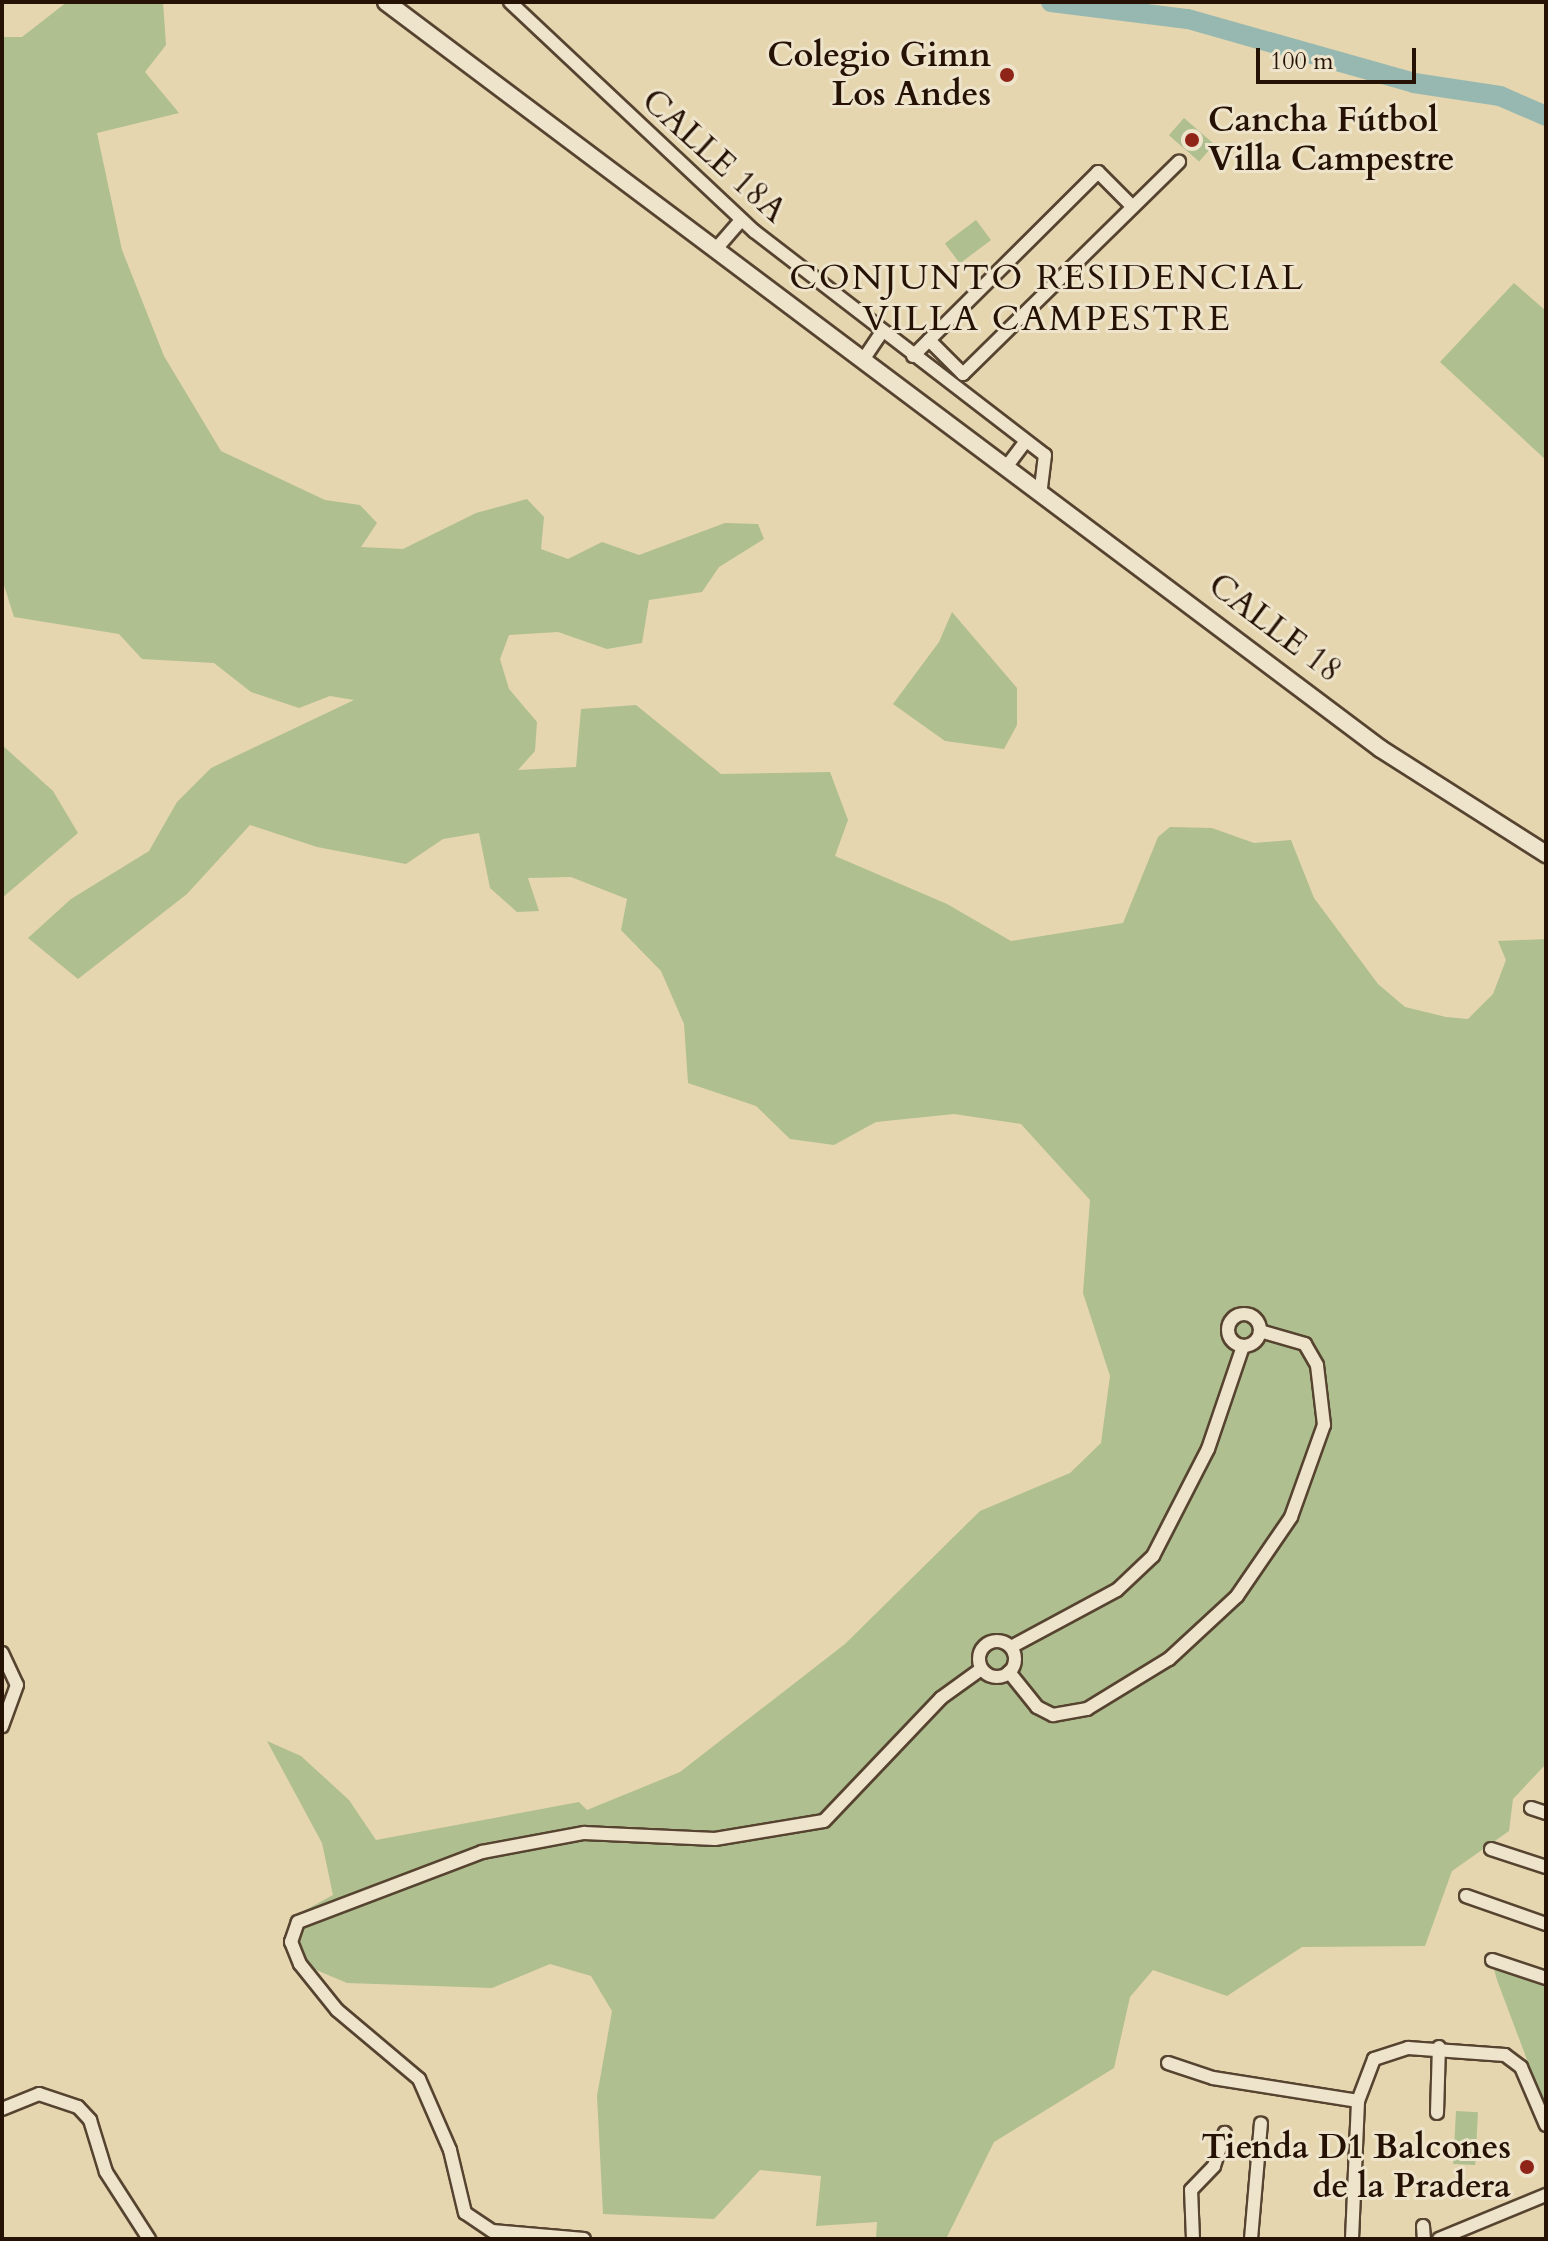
<!DOCTYPE html>
<html>
<head>
<meta charset="utf-8">
<style>
  body { margin:0 }
  #map { position:relative; width:1548px; height:2241px; overflow:hidden; background:#e5d6af; font-family:Cardo,serif }
  div>[style] { position:absolute }
  [style*='--x'] { left:calc(var(--x)*1px); top:calc(var(--y)*1px); width:calc(var(--w)*1px); rotate:calc(var(--a)*1deg) }
  .green>* { inset:0; background:#afbf8f; transform-origin:0 0 }
  .river>* { height:20px; margin:-10px; padding:0 10px; transform-origin:10px; border-radius:10px; background:#96b8b0 }
  .roads { filter:drop-shadow(2px 0 #564330) drop-shadow(-2px 0 #564330) drop-shadow(0 2px #564330) drop-shadow(0 -2px #564330) }
  .minor>* { height:12px; margin:-6px; padding:0 6px; transform-origin:6px; border-radius:6px; background:#eee4cb }
  .minor>.ring { margin:-6px; padding:0; box-sizing:content-box; background:none; border:12px solid #eee4cb; border-radius:50% }
  .secondary>* { height:16px; margin:-8px; padding:0 8px; transform-origin:8px; border-radius:8px; background:#eee4cb }
  .dots>* { width:22px; height:22px; translate:-50% -50%; box-sizing:border-box; border:4px solid #eee4cb; border-radius:50% }
  span { translate:-50% -50%; white-space:nowrap; text-align:center; line-height:1.15; -webkit-text-stroke:6px #eee4cb; paint-order:stroke }
  .poi-label { font-size:34px; color:#261205; font-weight:700 }
  .right { translate:-100% -50%; text-align:right }
  .left { translate:0 -50%; text-align:left }
  .street-label { font-size:34px; color:#261205 }
  .neighbourhood-label { font-size:36px; color:#261205; letter-spacing:2px }
  .frame { position:absolute; inset:0; border:4px solid #261205; pointer-events:none }
  .scale { position:absolute; left:1256px; top:48px; width:160px; height:36px; box-sizing:border-box; border:4px solid #261205; border-top:0; padding-left:10px; font-size:24px; line-height:28px; white-space:nowrap; color:#261205; -webkit-text-stroke:6px #eee4cb; paint-order:stroke }
</style>
</head>
<body>
<div id="map">
  <div class="green">
    <div style="clip-path:polygon(67px 2px,163px 2px,166px 45px,145px 72px,179px 113px,97px 133px,122px 250px,164px 356px,221px 451px,325px 500px,360px 505px,377px 523px,361px 547px,403px 549px,476px 513px,527px 499px,544px 517px,541px 549px,568px 559px,602px 542px,639px 555px,725px 523px,758px 524px,764px 539px,719px 567px,702px 592px,649px 600px,642px 643px,607px 649px,558px 632px,509px 635px,500px 659px,509px 689px,537px 722px,535px 751px,518px 770px,576px 767px,581px 709px,636px 705px,721px 774px,830px 772px,848px 820px,835px 856px,947px 904px,1011px 941px,1123px 923px,1158px 837px,1170px 827px,1212px 828px,1254px 843px,1291px 840px,1314px 898px,1378px 984px,1405px 1007px,1446px 1017px,1468px 1019px,1493px 994px,1506px 960px,1498px 941px,1546px 939px,1546px 1764px,1513px 1799px,1509px 1831px,1452px 1871px,1425px 1946px,1302px 1947px,1227px 1996px,1153px 1970px,1130px 1997px,1114px 2068px,994px 2142px,946px 2239px,876px 2239px,877px 2222px,816px 2226px,821px 2176px,760px 2170px,714px 2219px,603px 2214px,597px 2096px,612px 2011px,591px 1976px,550px 1964px,492px 1988px,347px 1983px,288px 1958px,289px 1919px,333px 1895px,322px 1843px,267px 1741px,301px 1756px,349px 1800px,376px 1840px,579px 1802px,587px 1810px,680px 1772px,845px 1644px,980px 1511px,1070px 1473px,1101px 1443px,1110px 1376px,1083px 1293px,1090px 1200px,1021px 1124px,954px 1114px,876px 1122px,834px 1145px,790px 1139px,756px 1106px,688px 1083px,684px 1024px,661px 971px,621px 930px,627px 899px,571px 877px,528px 878px,539px 911px,517px 912px,490px 888px,479px 833px,443px 839px,406px 864px,317px 847px,250px 825px,187px 894px,78px 979px,28px 938px,71px 899px,149px 851px,177px 802px,211px 768px,354px 700px,330px 696px,299px 708px,251px 692px,214px 663px,142px 659px,119px 634px,14px 617px,2px 579px,2px 37px,22px 37px)"></div>
    <div style="left:1184px;top:118px;width:40px;height:23px;rotate:41deg"></div>
    <div style="left:976px;top:220px;width:25px;height:39px;rotate:53deg"></div>
    <div style="clip-path:polygon(1514px 283px,1546px 311px,1546px 460px,1440px 362px)"></div>
    <div style="clip-path:polygon(952px 612px,1017px 688px,1017px 725px,1004px 749px,945px 741px,893px 704px,939px 642px)"></div>
    <div style="clip-path:polygon(2px 745px,53px 791px,78px 833px,2px 898px)"></div>
    <div style="clip-path:polygon(1492px 1962px,1546px 1980px,1546px 2110px,1497px 1980px)"></div>
    <div style="left:1456px;top:2111px;width:22px;height:53px;rotate:3deg"></div>
  </div>
  <div class="river">
    <div style="--x:1051;--y:2;--w:138;--a:7.1"></div>
    <div style="--x:1188;--y:19;--w:235;--a:15.8"></div>
    <div style="--x:1414;--y:83;--w:87;--a:8.6"></div>
    <div style="--x:1500;--y:96;--w:50;--a:23.5"></div>
  </div>
  <div class="roads">
    <div class="minor">
      <div style="--x:510;--y:2;--w:335;--a:43.2"></div>
      <div style="--x:754;--y:231;--w:367;--a:37.6"></div>
      <div style="--x:1045;--y:455;--w:35;--a:97"></div>
      <div style="--x:716;--y:249;--w:38;--a:-49"></div>
      <div style="--x:929;--y:340;--w:48;--a:45"></div>
      <div style="--x:963;--y:374;--w:303;--a:-44.5"></div>
      <div style="--x:913;--y:356;--w:261;--a:-44.8"></div>
      <div style="--x:1098;--y:172;--w:49;--a:45"></div>
      <div style="--x:863;--y:360;--w:32;--a:-56"></div>
      <div style="--x:1007;--y:466;--w:31;--a:-53"></div>
      <div class="ring" style="left:1228px;top:1314px;width:20px;height:20px"></div>
      <div class="ring" style="left:979px;top:1641px;width:24px;height:24px"></div>
      <div style="--x:1011;--y:1647;--w:120;--a:-28.3"></div>
      <div style="--x:1117;--y:1590;--w:50;--a:-43.4"></div>
      <div style="--x:1153;--y:1556;--w:120;--a:-62.8"></div>
      <div style="--x:1208;--y:1449;--w:109;--a:-71.2"></div>
      <div style="--x:2;--y:1653;--w:35;--a:65"></div>
      <div style="--x:17;--y:1685;--w:44;--a:110.1"></div>
      <div style="--x:1009;--y:1672;--w:45;--a:51.3"></div>
      <div style="--x:1037;--y:1707;--w:18;--a:27"></div>
      <div style="--x:1053;--y:1715;--w:35;--a:-10"></div>
      <div style="--x:1087;--y:1709;--w:96;--a:-31.4"></div>
      <div style="--x:1169;--y:1659;--w:93;--a:-42.8"></div>
      <div style="--x:1237;--y:1596;--w:96;--a:-55.6"></div>
      <div style="--x:1291;--y:1517;--w:98;--a:-70.3"></div>
      <div style="--x:1324;--y:1425;--w:60;--a:-96.7"></div>
      <div style="--x:1317;--y:1365;--w:24;--a:-120"></div>
      <div style="--x:1305;--y:1344;--w:47;--a:-163.9"></div>
      <div style="--x:1531;--y:1808;--w:16;--a:18"></div>
      <div style="--x:1491;--y:1849;--w:58;--a:18.1"></div>
      <div style="--x:1466;--y:1896;--w:85;--a:19.3"></div>
      <div style="--x:1492;--y:1960;--w:57;--a:18.4"></div>
      <div style="--x:1168;--y:2063;--w:47;--a:18.4"></div>
      <div style="--x:1213;--y:2078;--w:147;--a:9"></div>
      <div style="--x:2;--y:2109;--w:40;--a:-22"></div>
      <div style="--x:39;--y:2094;--w:41;--a:18.4"></div>
      <div style="--x:78;--y:2107;--w:18;--a:47"></div>
      <div style="--x:90;--y:2120;--w:54;--a:72.9"></div>
      <div style="--x:106;--y:2172;--w:80;--a:57.3"></div>
      <div style="--x:1437;--y:2113;--w:66;--a:-88.3"></div>
      <div style="--x:1423;--y:2226;--w:13;--a:86"></div>
      <div style="--x:584;--y:2239;--w:92;--a:-175"></div>
      <div style="--x:492;--y:2231;--w:32;--a:-146"></div>
      <div style="--x:465;--y:2213;--w:65;--a:-103.4"></div>
      <div style="--x:450;--y:2150;--w:77;--a:-113.6"></div>
      <div style="--x:419;--y:2079;--w:107;--a:-139.9"></div>
      <div style="--x:337;--y:2010;--w:59;--a:-128.8"></div>
      <div style="--x:300;--y:1964;--w:24;--a:-112"></div>
      <div style="--x:291;--y:1942;--w:21;--a:-71"></div>
      <div style="--x:298;--y:1922;--w:197;--a:-20.8"></div>
      <div style="--x:482;--y:1852;--w:104;--a:-10.6"></div>
      <div style="--x:584;--y:1833;--w:131;--a:2.6"></div>
      <div style="--x:715;--y:1839;--w:110;--a:-9.4"></div>
      <div style="--x:824;--y:1821;--w:170;--a:-46.4"></div>
      <div style="--x:941;--y:1698;--w:49;--a:-35.9"></div>
      <div style="--x:1193;--y:2239;--w:49;--a:-92.3"></div>
      <div style="--x:1191;--y:2190;--w:33;--a:-46"></div>
      <div style="--x:1214;--y:2166;--w:35;--a:-72"></div>
      <div style="--x:1251;--y:2239;--w:116;--a:-85.1"></div>
      <div style="--x:1352;--y:2239;--w:138;--a:-87.5"></div>
      <div style="--x:1358;--y:2101;--w:45;--a:-69.1"></div>
      <div style="--x:1374;--y:2059;--w:36;--a:-18"></div>
      <div style="--x:1408;--y:2048;--w:97;--a:4.1"></div>
      <div style="--x:1505;--y:2055;--w:20;--a:37"></div>
      <div style="--x:1521;--y:2067;--w:63;--a:66.7"></div>
      <div style="--x:1439;--y:2239;--w:116;--a:-22.4"></div>
    </div>
    <div class="secondary">
      <div style="--x:386;--y:2;--w:1244;--a:36.9"></div>
      <div style="--x:1381;--y:749;--w:196;--a:32.5"></div>
    </div>
  </div>
  <div class="dots">
    <div style="left:1007px;top:75px;background:#8f2418"></div>
    <div style="left:1192px;top:140px;background:#8f2418"></div>
    <div style="left:1527px;top:2167px;background:#8f2418"></div>
  </div>
  <div class="poi-label">
    <span class="right" style="left:991px;top:75px">Colegio Gimn<br>Los Andes</span>
    <span class="left" style="left:1208px;top:140px">Cancha Fútbol<br>Villa Campestre</span>
    <span class="right" style="left:1511px;top:2167px">Tienda D1 Balcones<br>de la Pradera</span>
  </div>
  <div class="street-label">
    <span style="left:714px;top:156px;rotate:42deg">CALLE 18A</span>
    <span style="left:1275px;top:628px;rotate:37deg">CALLE 18</span>
  </div>
  <div class="neighbourhood-label">
    <span style="left:1047px;top:298px">CONJUNTO RESIDENCIAL<br>VILLA CAMPESTRE</span>
  </div>
  <div class="frame"></div>
  <div class="scale">100 m</div>
</div>
</body>
</html>
